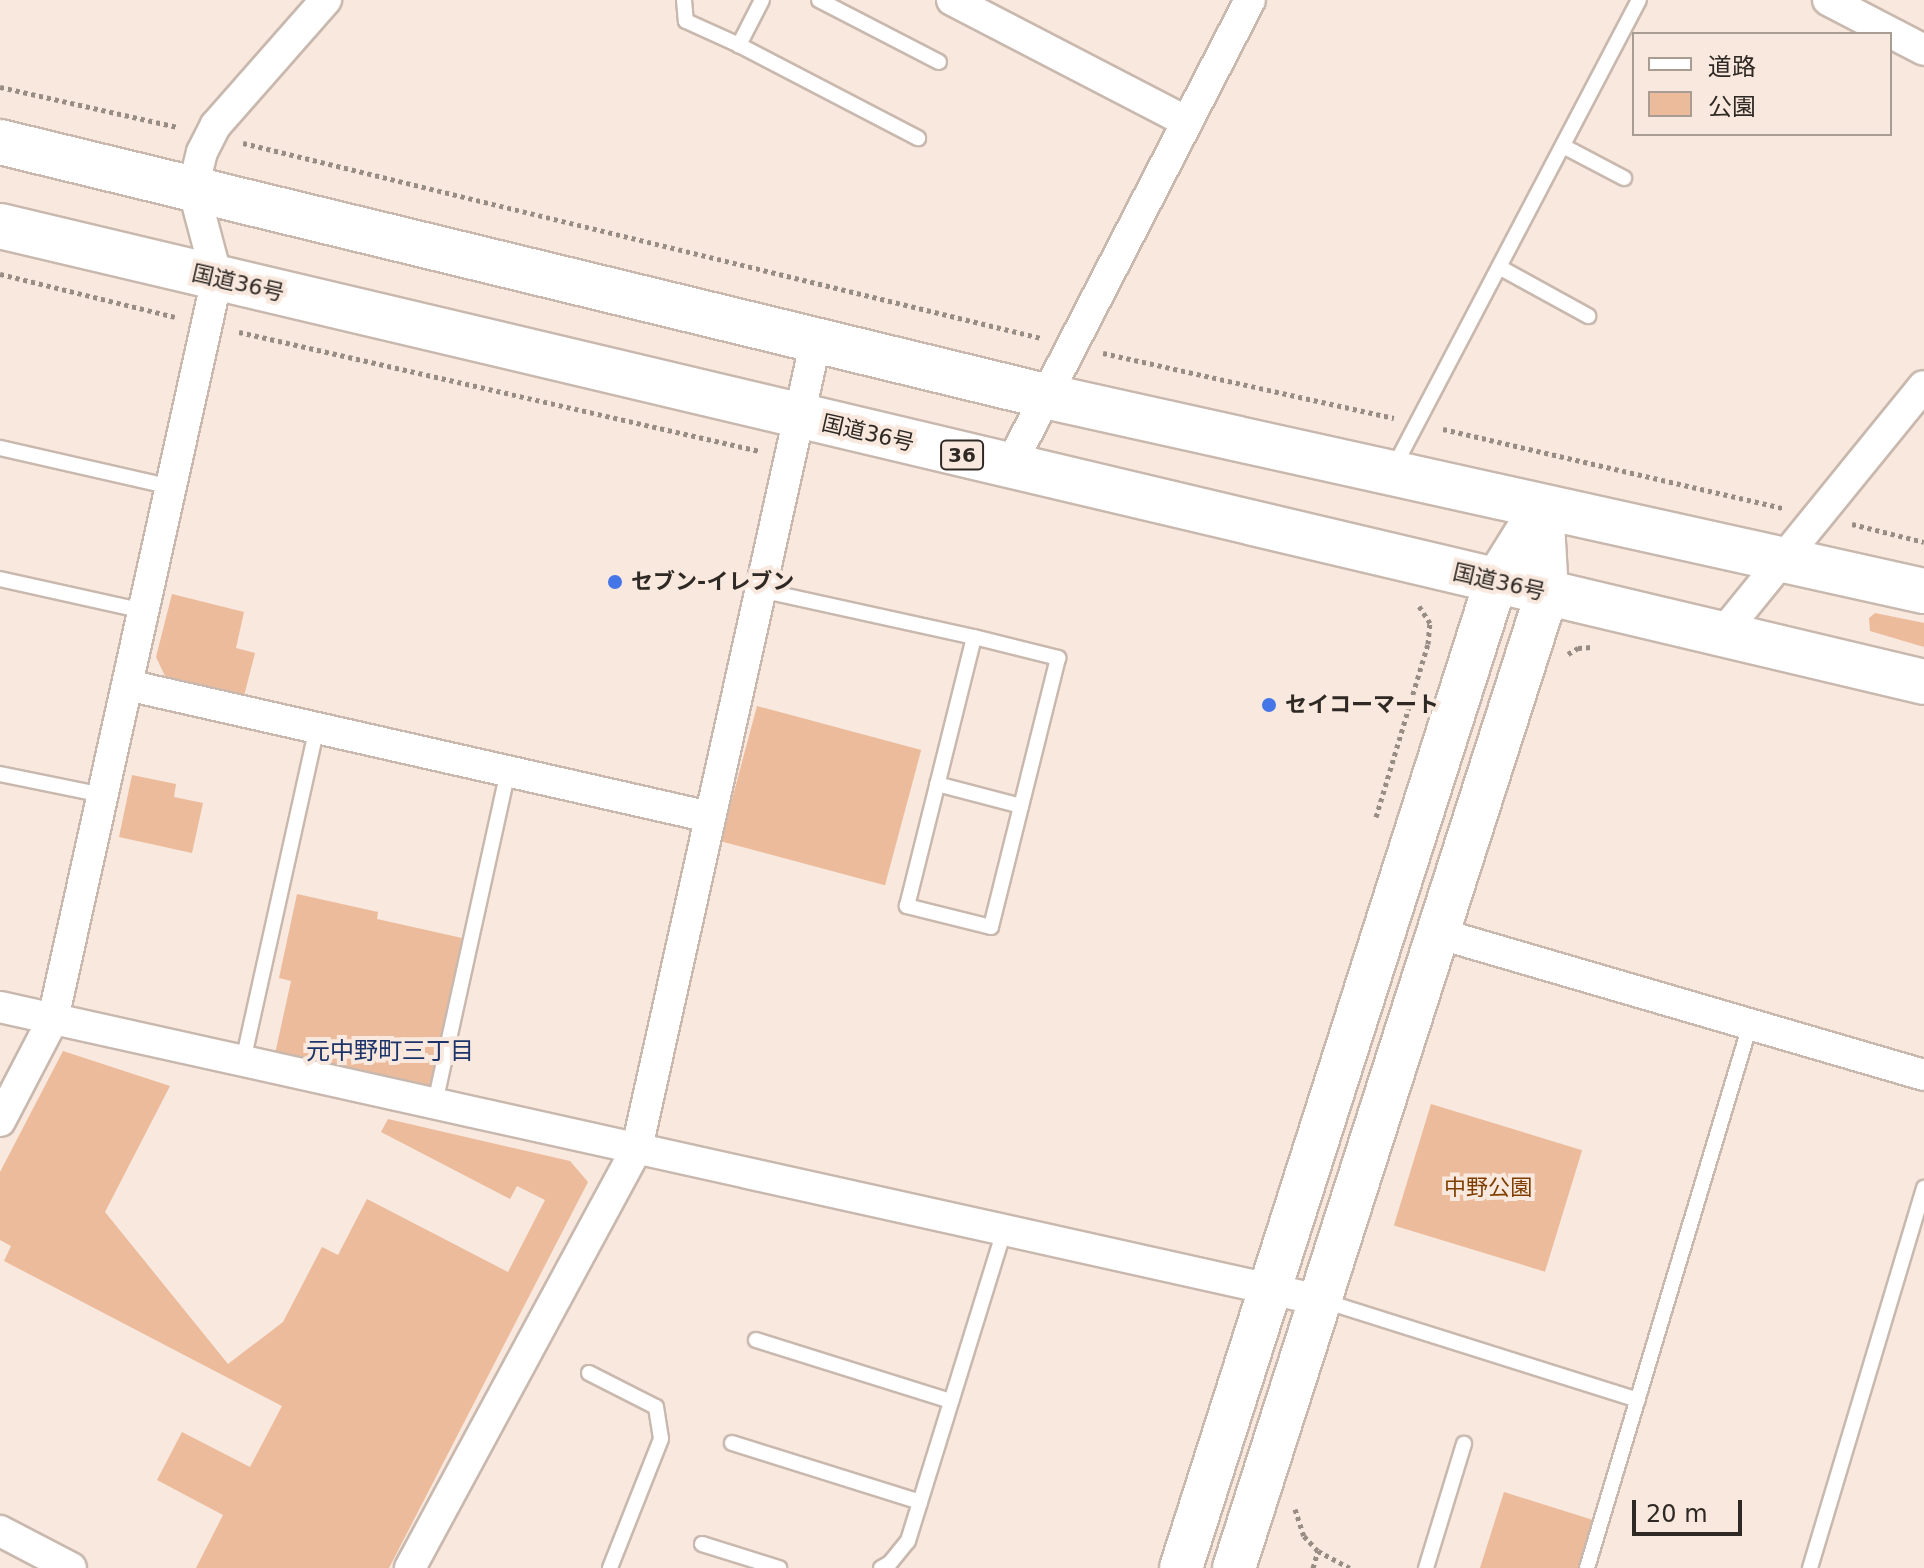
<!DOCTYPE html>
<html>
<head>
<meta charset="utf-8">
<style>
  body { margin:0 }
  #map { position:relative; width:1924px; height:1568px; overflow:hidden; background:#f8e8dd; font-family:"DejaVu Sans","Noto Sans JP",sans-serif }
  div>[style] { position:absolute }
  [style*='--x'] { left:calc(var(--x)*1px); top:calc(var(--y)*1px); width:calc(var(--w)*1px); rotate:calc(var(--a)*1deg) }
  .green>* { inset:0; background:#ebbb9c; transform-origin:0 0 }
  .path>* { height:5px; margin-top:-2.5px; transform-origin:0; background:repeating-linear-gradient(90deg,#988d85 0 4px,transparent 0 8px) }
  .roads { filter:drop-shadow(2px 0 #c8b8ae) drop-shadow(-2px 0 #c8b8ae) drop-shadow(0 2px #c8b8ae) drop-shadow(0 -2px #c8b8ae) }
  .lane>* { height:14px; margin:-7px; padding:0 7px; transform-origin:7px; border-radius:7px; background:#fff }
  .street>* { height:30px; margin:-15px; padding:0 15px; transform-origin:15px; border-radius:15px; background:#fff }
  .secondary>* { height:42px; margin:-21px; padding:0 21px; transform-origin:21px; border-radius:21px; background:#fff }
  .highway>* { height:44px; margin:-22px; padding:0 22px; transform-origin:22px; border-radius:22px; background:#fff }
  .dots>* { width:22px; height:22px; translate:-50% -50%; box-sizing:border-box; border:4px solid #f8e8dd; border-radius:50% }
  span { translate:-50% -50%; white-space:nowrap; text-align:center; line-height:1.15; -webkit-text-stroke:8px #f8e8dd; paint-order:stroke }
  .shield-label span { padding:2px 6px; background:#f8e8dd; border:2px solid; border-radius:6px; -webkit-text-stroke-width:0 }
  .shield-label { font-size:20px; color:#2f2925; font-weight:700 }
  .street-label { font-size:22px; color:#2f2925 }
  .poi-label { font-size:22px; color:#2f2925; font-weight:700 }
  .left { translate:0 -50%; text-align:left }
  .park-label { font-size:22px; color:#7f3e00 }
  .neighbourhood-label { font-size:24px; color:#1c346a }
  .legend { position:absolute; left:1632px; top:32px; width:260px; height:104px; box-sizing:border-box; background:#f8e8dd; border:2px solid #a89c93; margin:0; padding:10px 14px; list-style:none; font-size:24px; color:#2f2925 }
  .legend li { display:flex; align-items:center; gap:16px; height:40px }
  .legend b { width:40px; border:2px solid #a89c93 }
  .scale { position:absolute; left:1632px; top:1500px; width:110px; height:36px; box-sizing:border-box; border:4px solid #2f2925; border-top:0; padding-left:10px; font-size:24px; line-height:28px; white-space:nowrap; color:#2f2925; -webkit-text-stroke:6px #f8e8dd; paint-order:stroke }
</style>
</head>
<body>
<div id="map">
  <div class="green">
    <div style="clip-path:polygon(172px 594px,244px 612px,236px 648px,255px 653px,244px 696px,165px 676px,156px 657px)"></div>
    <div style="clip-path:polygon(1875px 613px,1924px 623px,1924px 647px,1870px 631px,1869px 618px)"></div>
    <div style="left:757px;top:706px;width:170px;height:140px;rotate:15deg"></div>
    <div style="clip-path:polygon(132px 775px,176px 784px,174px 797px,203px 803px,192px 853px,119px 837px)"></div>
    <div style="clip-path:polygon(297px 894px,378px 912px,377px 919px,462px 938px,430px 1087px,275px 1054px,291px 981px,279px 978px)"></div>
    <div style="clip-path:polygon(63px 1051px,170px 1086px,105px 1212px,228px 1364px,283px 1322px,322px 1247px,338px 1255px,367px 1199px,508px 1272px,545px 1200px,517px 1186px,510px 1199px,381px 1132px,388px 1119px,570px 1161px,588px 1182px,389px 1568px,196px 1568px,223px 1515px,157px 1480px,182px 1432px,250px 1467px,282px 1406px,4px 1261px,11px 1246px,0 1240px,0 1172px)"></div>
    <div style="left:1431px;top:1104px;width:158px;height:127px;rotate:17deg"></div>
    <div style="clip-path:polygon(1504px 1492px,1593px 1520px,1579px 1568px,1480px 1568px)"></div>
  </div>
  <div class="path">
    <div style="--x:0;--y:87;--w:182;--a:12.7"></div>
    <div style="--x:243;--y:143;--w:821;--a:13.73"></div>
    <div style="--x:0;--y:274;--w:180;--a:13.8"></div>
    <div style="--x:239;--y:332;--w:534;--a:12.87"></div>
    <div style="--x:1103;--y:353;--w:298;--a:12.6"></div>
    <div style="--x:1443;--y:429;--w:349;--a:13.1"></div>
    <div style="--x:1852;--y:524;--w:74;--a:14"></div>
    <div style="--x:1568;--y:654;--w:12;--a:-31"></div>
    <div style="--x:1578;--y:648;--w:14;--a:-4"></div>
    <div style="--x:1376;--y:817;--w:181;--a:-73.3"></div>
    <div style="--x:1428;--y:644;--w:21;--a:-85"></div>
    <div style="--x:1430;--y:623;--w:20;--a:-123"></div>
    <div style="--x:1295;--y:1509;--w:28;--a:72"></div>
    <div style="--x:1304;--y:1536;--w:21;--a:47"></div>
    <div style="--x:1318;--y:1551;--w:36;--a:28"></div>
    <div style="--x:1313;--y:1568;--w:18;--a:-74"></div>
  </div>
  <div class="roads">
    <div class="lane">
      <div style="--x:684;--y:0;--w:21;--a:85"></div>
      <div style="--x:686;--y:21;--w:58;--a:24.4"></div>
      <div style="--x:762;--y:0;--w:51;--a:117.1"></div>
      <div style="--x:739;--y:45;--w:202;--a:27.5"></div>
      <div style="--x:819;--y:0;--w:135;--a:27.3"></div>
      <div style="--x:1563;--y:146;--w:69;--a:27.7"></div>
      <div style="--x:1499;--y:267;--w:102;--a:28.8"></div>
      <div style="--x:0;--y:448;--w:175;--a:12.8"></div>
      <div style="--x:1394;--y:467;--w:527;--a:-62.32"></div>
      <div style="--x:0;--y:579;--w:148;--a:12.5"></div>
      <div style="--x:760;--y:590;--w:219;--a:12.4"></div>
      <div style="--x:974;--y:637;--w:87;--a:14"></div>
      <div style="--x:1058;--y:658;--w:277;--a:104"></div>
      <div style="--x:991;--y:927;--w:87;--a:-166"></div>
      <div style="--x:907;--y:906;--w:277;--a:-76"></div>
      <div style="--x:0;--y:774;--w:105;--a:11.5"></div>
      <div style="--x:937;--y:784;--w:87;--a:14.7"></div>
      <div style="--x:243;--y:1061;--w:341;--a:-77.5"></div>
      <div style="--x:435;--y:1103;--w:339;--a:-77.6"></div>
      <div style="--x:1324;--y:1301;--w:329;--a:17.5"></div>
      <div style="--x:756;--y:1340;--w:204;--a:17.4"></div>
      <div style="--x:589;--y:1373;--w:75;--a:26.9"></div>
      <div style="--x:656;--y:1407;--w:32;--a:81"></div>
      <div style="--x:661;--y:1439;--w:139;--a:111.6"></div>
      <div style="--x:732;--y:1443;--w:197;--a:17.4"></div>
      <div style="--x:702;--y:1544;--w:81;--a:17.3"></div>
      <div style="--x:881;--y:1568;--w:10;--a:-29"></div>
      <div style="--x:890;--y:1563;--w:28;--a:-51"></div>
      <div style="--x:908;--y:1541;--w:325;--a:-72.8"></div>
      <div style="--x:1426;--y:1568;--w:130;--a:-73"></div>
      <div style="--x:1587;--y:1568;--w:567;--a:-73.29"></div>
      <div style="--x:1810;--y:1568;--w:397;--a:-73.3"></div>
    </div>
    <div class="street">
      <div style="--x:952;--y:0;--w:265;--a:27.4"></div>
      <div style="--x:1828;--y:0;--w:108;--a:27.5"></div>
      <div style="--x:1010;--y:466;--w:524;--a:-62.75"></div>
      <div style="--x:1723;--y:633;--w:318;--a:-50.9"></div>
      <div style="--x:127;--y:685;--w:598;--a:12.76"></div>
      <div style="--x:1437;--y:933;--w:507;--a:16.26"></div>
      <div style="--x:0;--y:1007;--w:1352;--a:12.52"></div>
      <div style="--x:0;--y:1121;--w:115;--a:-62.5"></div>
      <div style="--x:53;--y:1019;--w:759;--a:-77.52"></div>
      <div style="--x:217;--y:278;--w:93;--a:-104.9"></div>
      <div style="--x:193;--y:188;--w:37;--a:-76"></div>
      <div style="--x:202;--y:152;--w:30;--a:-63"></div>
      <div style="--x:216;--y:125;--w:167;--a:-48.7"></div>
      <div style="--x:0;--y:1531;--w:80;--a:27.5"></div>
      <div style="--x:410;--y:1568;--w:477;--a:-61.6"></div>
      <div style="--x:637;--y:1148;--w:828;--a:-77.51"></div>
    </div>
    <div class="secondary">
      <div style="--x:1181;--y:1568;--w:1036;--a:-72.3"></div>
      <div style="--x:1496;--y:581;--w:87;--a:-58.1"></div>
      <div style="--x:1234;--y:1568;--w:1024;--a:-72.2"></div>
      <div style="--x:1547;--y:593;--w:86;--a:-93.3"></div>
    </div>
    <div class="highway">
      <div style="--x:0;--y:142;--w:1075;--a:13.66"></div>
      <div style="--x:1045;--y:396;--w:900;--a:12.51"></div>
      <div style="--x:0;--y:226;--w:1977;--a:13.33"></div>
    </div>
  </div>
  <div class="dots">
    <div style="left:615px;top:582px;background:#4576e7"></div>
    <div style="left:1269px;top:705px;background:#4576e7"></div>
  </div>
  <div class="shield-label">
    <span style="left:962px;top:455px">36</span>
  </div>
  <div class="street-label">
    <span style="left:238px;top:283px;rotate:13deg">国道36号</span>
    <span style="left:868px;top:433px;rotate:13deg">国道36号</span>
    <span style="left:1499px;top:582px;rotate:13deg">国道36号</span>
  </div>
  <div class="poi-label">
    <span class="left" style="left:631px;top:582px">セブン-イレブン</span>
    <span class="left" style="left:1285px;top:705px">セイコーマート</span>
  </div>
  <div class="park-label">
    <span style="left:1488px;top:1188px">中野公園</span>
  </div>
  <div class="neighbourhood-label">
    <span style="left:390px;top:1052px">元中野町三丁目</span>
  </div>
  <ul class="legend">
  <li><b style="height:10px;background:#fff"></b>道路</li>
  <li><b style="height:22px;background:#ebbb9c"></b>公園</li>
  </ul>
  <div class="scale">20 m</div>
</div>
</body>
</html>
